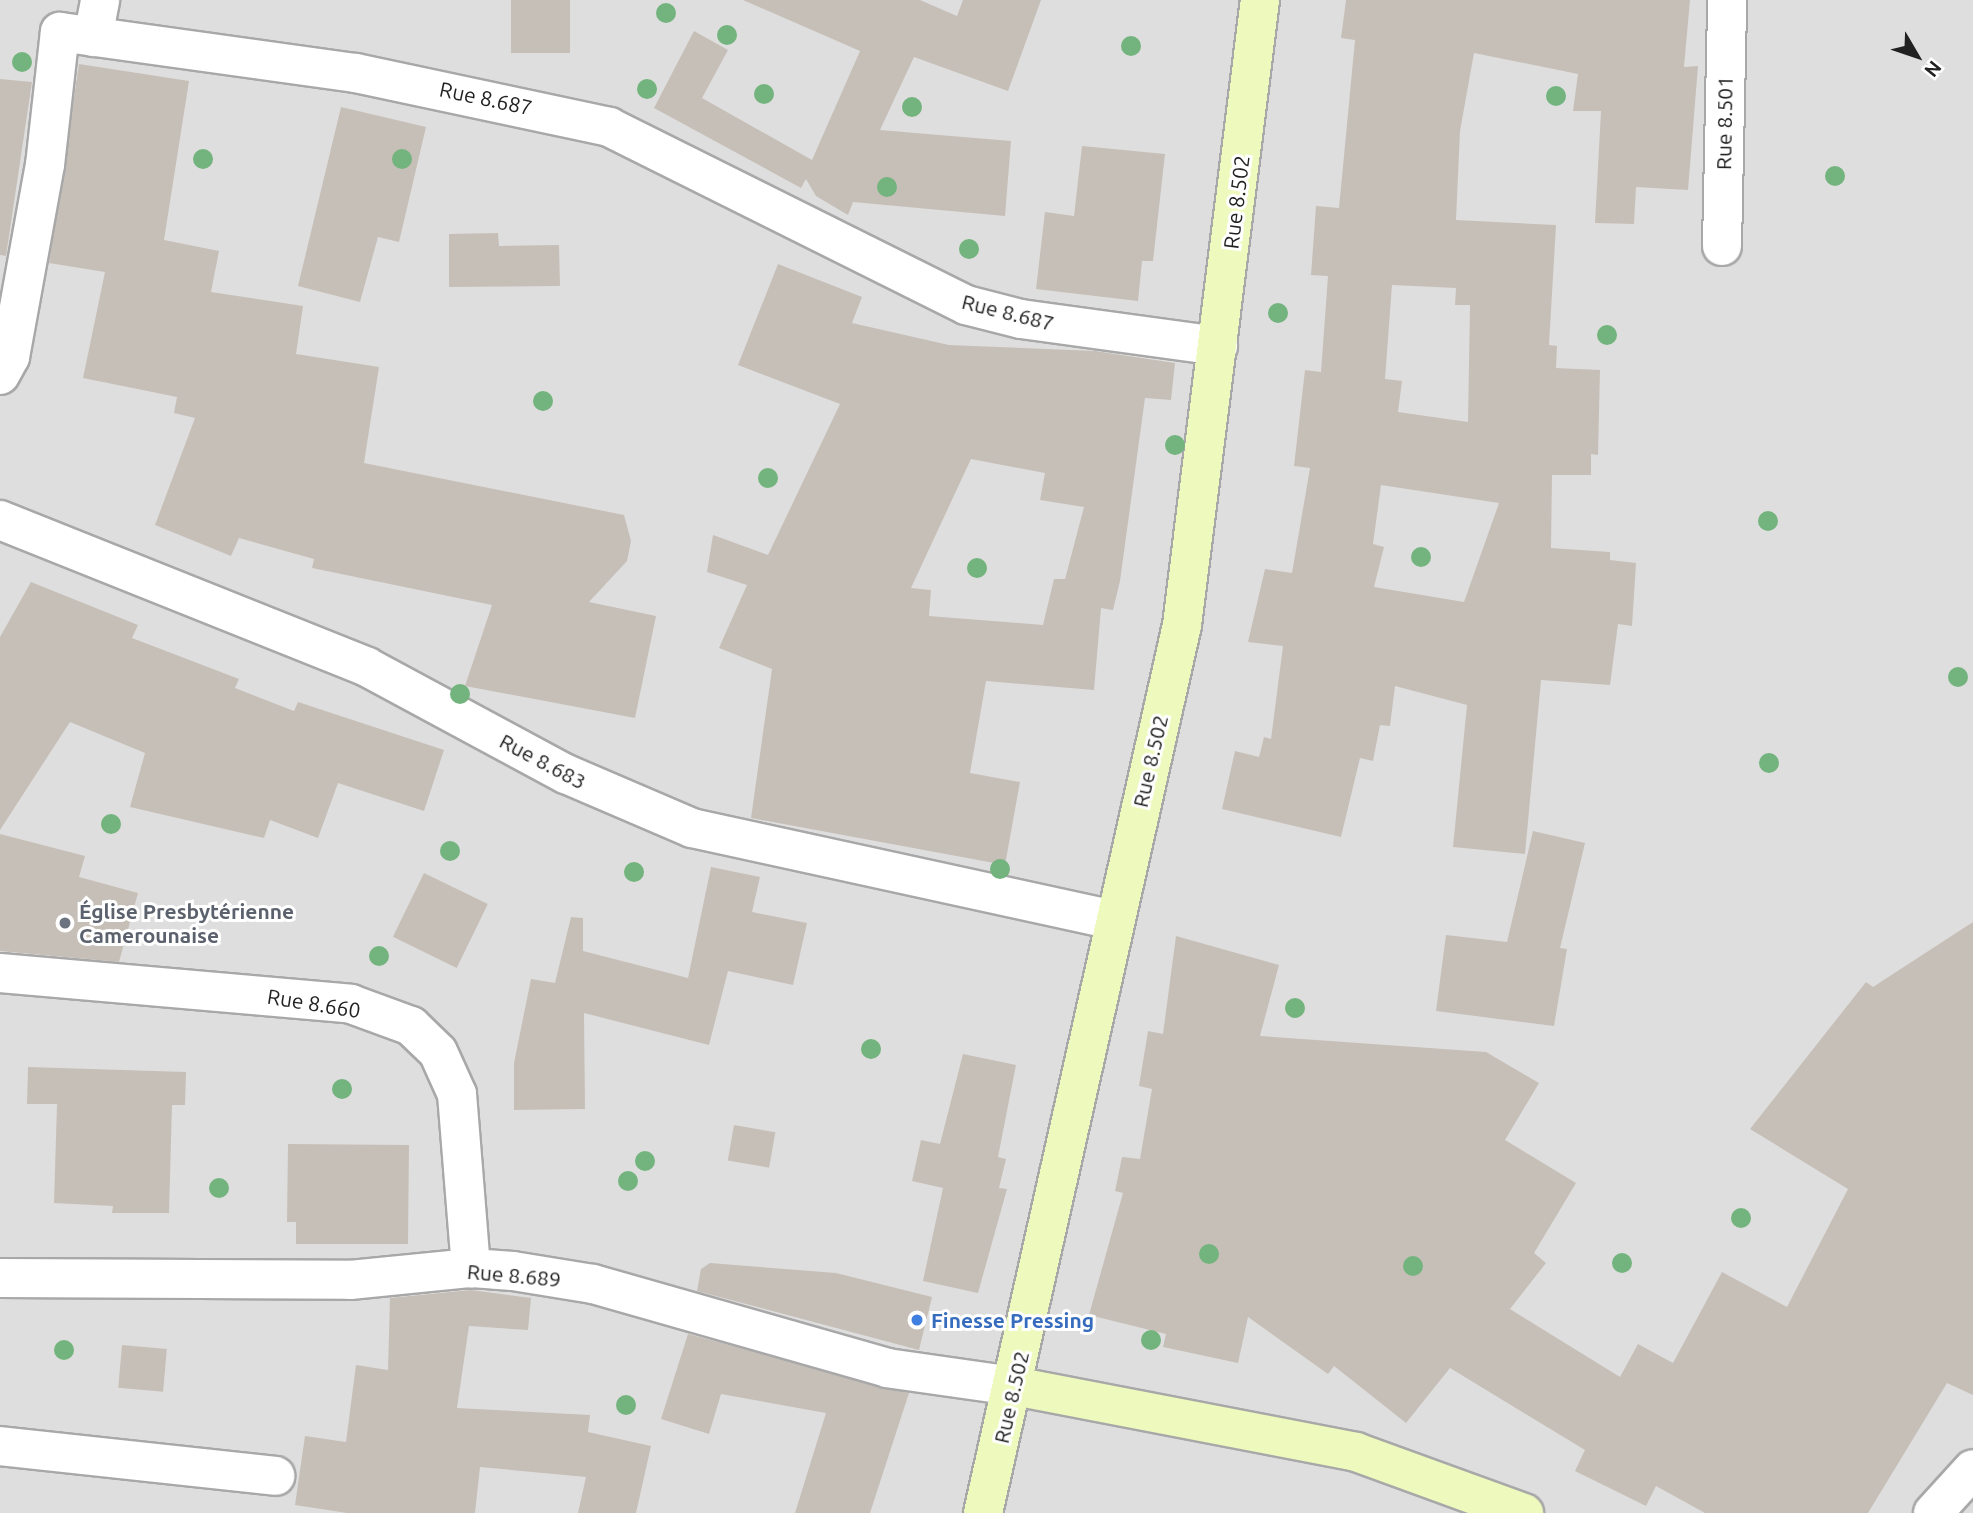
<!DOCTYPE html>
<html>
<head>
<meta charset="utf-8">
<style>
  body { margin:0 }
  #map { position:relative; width:1973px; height:1513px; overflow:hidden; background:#f1f0e8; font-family:Ubuntu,sans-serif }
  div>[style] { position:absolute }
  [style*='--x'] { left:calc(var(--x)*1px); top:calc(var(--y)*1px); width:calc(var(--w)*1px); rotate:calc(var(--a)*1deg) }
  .residential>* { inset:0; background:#dfdede; transform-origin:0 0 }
  .building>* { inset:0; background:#c6bfb7; transform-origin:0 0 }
  .roads { filter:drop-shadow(2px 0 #a8a8a8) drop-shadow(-2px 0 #a8a8a8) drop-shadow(0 2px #a8a8a8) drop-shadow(0 -2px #a8a8a8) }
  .minor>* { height:38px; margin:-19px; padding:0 19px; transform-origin:19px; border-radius:19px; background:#fff }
  .secondary>* { height:38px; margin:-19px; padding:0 19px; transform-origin:19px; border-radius:19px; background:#eefabd }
  .trees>* { width:20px; height:20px; margin:-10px; border-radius:50%; background:#73b47e }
  .dots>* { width:19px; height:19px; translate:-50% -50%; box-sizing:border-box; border:4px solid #fff; border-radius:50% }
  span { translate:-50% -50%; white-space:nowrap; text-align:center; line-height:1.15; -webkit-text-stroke:6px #fff; paint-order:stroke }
  .street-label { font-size:21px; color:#212121 }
  .worship-label { font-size:21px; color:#5b616d; font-weight:700 }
  .left { translate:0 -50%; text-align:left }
  .shop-label { font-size:21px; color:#366cbe; font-weight:700 }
  .north { position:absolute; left:1882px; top:21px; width:70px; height:70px; -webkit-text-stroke:5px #fff; paint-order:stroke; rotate:129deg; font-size:19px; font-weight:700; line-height:28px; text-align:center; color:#212121 }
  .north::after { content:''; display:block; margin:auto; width:24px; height:32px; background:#212121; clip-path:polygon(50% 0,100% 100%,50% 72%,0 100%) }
</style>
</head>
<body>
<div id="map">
  <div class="residential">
    <div style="left:0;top:0;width:1973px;height:1513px"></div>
  </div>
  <div class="building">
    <div style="left:511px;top:0;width:59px;height:53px"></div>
    <div style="clip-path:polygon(743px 0,920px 0,957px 16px,963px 0,1041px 0,1008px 91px,914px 57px,880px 130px,1011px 141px,1005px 216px,853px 202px,848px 215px,816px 196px,806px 179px,801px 188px,654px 108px,694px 31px,728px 50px,702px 98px,812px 160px,860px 51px)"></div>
    <div style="clip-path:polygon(evenodd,1346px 0,1690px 0,1684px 67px,1698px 66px,1688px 190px,1636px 187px,1634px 224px,1595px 223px,1601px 111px,1573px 111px,1578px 74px,1474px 53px,1460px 131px,1456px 220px,1556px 225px,1549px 345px,1557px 346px,1556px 368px,1600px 370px,1598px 455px,1591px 454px,1591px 475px,1552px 475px,1551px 548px,1610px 552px,1610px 560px,1636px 563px,1632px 626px,1618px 624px,1610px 685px,1541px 680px,1525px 854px,1453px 847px,1467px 705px,1395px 686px,1390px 726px,1380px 725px,1373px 761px,1360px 758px,1341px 837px,1222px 809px,1235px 751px,1259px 757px,1264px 737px,1271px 739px,1283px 646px,1248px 642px,1265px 569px,1292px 573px,1310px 468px,1294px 466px,1305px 370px,1321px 372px,1328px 276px,1311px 275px,1316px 206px,1339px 208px,1355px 40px,1341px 38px,1346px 0,1392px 285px,1456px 288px,1455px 305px,1470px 305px,1468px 422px,1398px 412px,1402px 381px,1385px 379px,1392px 285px,1346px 0,1381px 485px,1499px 503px,1464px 602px,1374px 587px,1384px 547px,1373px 544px,1381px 485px)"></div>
    <div style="clip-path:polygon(79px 64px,189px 81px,164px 240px,219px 251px,211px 292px,303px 306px,296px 354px,379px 367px,364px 463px,624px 515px,631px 541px,627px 561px,589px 602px,656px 616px,635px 718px,465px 686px,492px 605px,312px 568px,314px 559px,239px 538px,231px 556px,155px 525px,195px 418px,174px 413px,177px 397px,83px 378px,105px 272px,49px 263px)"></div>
    <div style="clip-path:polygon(0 79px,32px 82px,6px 256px,0 255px)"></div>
    <div style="clip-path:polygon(341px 107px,426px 127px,399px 242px,378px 237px,360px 302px,298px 286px)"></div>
    <div style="clip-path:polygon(1082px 146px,1165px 154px,1153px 261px,1142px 261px,1138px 301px,1036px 289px,1045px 212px,1074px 216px)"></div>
    <div style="clip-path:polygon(498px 233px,499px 246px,559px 245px,560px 286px,449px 287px,449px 234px)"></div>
    <div style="clip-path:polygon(evenodd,778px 264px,862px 297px,852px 323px,949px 345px,1095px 351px,1175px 363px,1171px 400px,1145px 398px,1120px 581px,1113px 610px,1101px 608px,1094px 690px,986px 681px,970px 773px,1020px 782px,1005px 865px,751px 818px,772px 669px,719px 648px,747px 585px,707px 572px,713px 535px,768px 555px,840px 404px,738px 365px,778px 264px,971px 459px,1045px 473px,1040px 500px,1084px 507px,1065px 579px,1054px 579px,1043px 625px,929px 616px,931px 590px,911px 588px,971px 459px)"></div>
    <div style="clip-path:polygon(31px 582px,138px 625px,132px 638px,239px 679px,235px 688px,294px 711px,298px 702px,444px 750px,424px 811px,338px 783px,318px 838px,270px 820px,264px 838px,130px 807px,145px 753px,70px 722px,0 830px,0 637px)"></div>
    <div style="clip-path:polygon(1533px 831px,1585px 843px,1560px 948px,1567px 949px,1554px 1026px,1436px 1011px,1446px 935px,1507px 942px)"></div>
    <div style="clip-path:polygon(0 834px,85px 856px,79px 877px,138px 893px,119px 962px,0 951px)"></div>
    <div style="clip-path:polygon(711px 867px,760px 877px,752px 912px,807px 923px,793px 985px,728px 971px,709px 1045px,584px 1013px,585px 1109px,514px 1110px,514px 1063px,531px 979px,555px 983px,571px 917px,583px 918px,583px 951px,688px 978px)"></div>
    <div style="left:424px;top:873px;width:71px;height:71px;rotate:26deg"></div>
    <div style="clip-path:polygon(1973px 922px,1973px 1395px,1947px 1383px,1868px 1513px,1705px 1513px,1656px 1486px,1646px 1506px,1575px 1471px,1585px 1450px,1450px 1368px,1406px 1423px,1334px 1366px,1328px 1374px,1248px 1317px,1238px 1363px,1163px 1347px,1166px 1334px,1089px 1315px,1123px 1193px,1115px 1191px,1122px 1157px,1140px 1159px,1152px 1089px,1139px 1086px,1148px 1031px,1163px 1034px,1176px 936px,1279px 965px,1260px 1036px,1486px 1052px,1539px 1083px,1505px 1140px,1576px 1183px,1534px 1253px,1546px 1263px,1510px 1309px,1620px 1377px,1638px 1344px,1673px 1363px,1722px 1272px,1787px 1307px,1848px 1189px,1750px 1129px,1866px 982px,1873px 987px)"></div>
    <div style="clip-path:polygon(963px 1054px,1016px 1065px,998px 1157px,1006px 1159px,999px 1188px,1007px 1189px,978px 1293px,923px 1281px,943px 1188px,912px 1181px,921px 1140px,940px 1144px)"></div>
    <div style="clip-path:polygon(28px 1067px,186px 1072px,185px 1105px,172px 1105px,169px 1213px,112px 1213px,113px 1206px,54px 1203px,57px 1104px,27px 1104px)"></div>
    <div style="left:734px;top:1125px;width:42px;height:36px;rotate:10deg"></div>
    <div style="clip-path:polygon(288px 1144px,409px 1145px,408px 1244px,296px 1244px,296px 1222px,287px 1222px)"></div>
    <div style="clip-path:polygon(710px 1263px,836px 1273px,932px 1297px,919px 1350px,697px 1291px,701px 1269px)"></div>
    <div style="clip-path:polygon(471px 1290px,531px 1298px,528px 1330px,469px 1326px,457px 1408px,590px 1415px,588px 1432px,651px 1446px,636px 1513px,578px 1513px,586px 1477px,480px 1467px,475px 1513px,347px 1513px,295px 1505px,305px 1436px,346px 1442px,356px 1365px,388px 1370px,390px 1298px)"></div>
    <div style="clip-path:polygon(688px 1334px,909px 1393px,870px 1513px,795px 1513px,826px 1413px,721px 1394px,709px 1434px,661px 1419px)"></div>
    <div style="left:122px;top:1345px;width:45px;height:43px;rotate:5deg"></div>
  </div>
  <div class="roads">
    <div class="minor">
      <div style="--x:93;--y:37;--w:38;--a:-79"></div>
      <div style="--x:1722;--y:246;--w:246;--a:-88.8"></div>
      <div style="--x:0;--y:375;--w:21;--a:-61"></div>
      <div style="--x:10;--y:357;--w:195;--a:-79.7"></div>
      <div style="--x:45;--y:165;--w:134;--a:-83.6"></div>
      <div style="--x:60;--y:32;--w:299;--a:7.9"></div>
      <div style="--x:356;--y:73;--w:259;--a:12"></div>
      <div style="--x:609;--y:127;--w:399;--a:26.5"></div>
      <div style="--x:966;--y:305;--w:57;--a:14.3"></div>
      <div style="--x:1021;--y:319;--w:199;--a:7.8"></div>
      <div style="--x:0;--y:520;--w:395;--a:21.8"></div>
      <div style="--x:367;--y:667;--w:226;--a:28.3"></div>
      <div style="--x:566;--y:774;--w:137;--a:23.2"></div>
      <div style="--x:692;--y:828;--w:432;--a:12.3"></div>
      <div style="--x:0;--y:973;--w:352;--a:5"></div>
      <div style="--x:351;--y:1004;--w:64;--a:20.1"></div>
      <div style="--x:411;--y:1026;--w:37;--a:44"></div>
      <div style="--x:438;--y:1052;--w:46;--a:65.7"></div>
      <div style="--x:457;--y:1094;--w:175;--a:85.4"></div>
      <div style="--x:0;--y:1278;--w:350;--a:0.3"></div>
      <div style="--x:350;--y:1280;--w:122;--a:-5.7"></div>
      <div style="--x:471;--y:1268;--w:42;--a:4.1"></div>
      <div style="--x:513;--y:1271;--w:81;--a:9.2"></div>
      <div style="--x:593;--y:1284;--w:306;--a:15.9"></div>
      <div style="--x:887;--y:1368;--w:128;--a:8.1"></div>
      <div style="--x:0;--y:1446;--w:277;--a:6.2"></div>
      <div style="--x:1933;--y:1513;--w:59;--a:-47.7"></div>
    </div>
    <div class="secondary">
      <div style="--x:1014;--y:1386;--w:348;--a:10.9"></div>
      <div style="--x:1356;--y:1452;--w:179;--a:20"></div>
      <div style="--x:983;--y:1513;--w:910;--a:-77.37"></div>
      <div style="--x:1182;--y:625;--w:630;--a:-82.89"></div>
    </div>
  </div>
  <div class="trees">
    <div style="left:666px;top:13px"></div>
    <div style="left:727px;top:35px"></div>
    <div style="left:1131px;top:46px"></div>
    <div style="left:22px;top:62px"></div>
    <div style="left:647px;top:89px"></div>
    <div style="left:764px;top:94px"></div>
    <div style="left:1556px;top:96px"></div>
    <div style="left:912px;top:107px"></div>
    <div style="left:203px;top:159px"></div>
    <div style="left:402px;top:159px"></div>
    <div style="left:1835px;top:176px"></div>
    <div style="left:887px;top:187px"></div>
    <div style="left:969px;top:249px"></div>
    <div style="left:1278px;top:313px"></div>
    <div style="left:1607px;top:335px"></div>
    <div style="left:543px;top:401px"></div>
    <div style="left:1175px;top:445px"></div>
    <div style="left:768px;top:478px"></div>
    <div style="left:1768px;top:521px"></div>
    <div style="left:1421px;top:557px"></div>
    <div style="left:977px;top:568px"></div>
    <div style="left:1958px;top:677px"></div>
    <div style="left:460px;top:694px"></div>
    <div style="left:1769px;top:763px"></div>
    <div style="left:111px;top:824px"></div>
    <div style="left:450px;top:851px"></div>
    <div style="left:1000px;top:869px"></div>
    <div style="left:634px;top:872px"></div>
    <div style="left:379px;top:956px"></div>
    <div style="left:1295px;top:1008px"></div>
    <div style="left:871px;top:1049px"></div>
    <div style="left:342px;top:1089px"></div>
    <div style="left:645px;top:1161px"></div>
    <div style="left:628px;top:1181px"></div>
    <div style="left:219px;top:1188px"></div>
    <div style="left:1741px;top:1218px"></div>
    <div style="left:1209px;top:1254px"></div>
    <div style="left:1622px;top:1263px"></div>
    <div style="left:1413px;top:1266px"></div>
    <div style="left:1151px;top:1340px"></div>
    <div style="left:64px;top:1350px"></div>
    <div style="left:626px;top:1405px"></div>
  </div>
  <div class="dots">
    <div style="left:65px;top:923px;background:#6b7280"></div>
    <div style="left:917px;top:1320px;background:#3f7fe0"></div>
  </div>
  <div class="street-label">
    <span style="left:486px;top:98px;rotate:12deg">Rue 8.687</span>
    <span style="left:1724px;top:123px;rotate:-89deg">Rue 8.501</span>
    <span style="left:1236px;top:202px;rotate:-83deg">Rue 8.502</span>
    <span style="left:1008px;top:312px;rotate:14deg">Rue 8.687</span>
    <span style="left:543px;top:761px;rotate:28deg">Rue 8.683</span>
    <span style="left:1150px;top:761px;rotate:-77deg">Rue 8.502</span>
    <span style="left:314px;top:1003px;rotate:9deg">Rue 8.660</span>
    <span style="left:514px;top:1275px;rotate:5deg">Rue 8.689</span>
    <span style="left:1011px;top:1397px;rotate:-77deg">Rue 8.502</span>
  </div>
  <div class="worship-label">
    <span class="left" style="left:79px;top:923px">Église Presbytérienne<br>Camerounaise</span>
  </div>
  <div class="shop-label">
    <span class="left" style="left:931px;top:1320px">Finesse Pressing</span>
  </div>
  <div class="north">N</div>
</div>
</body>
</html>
